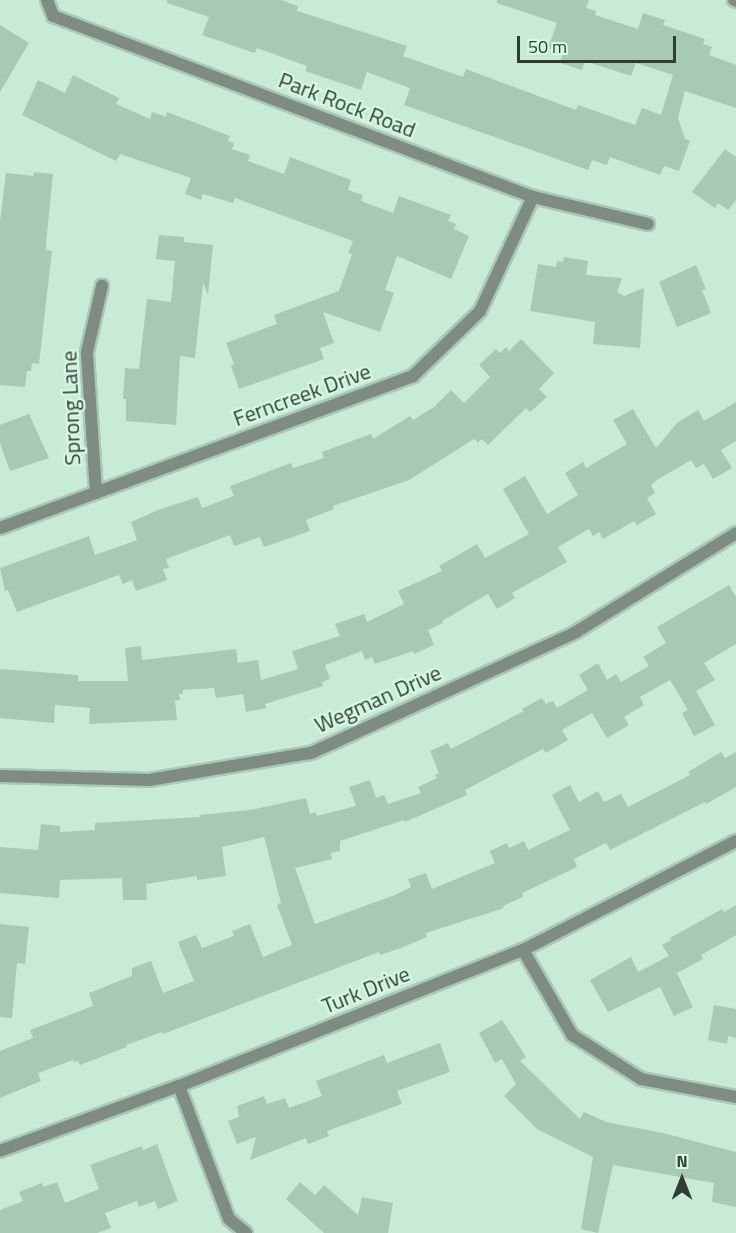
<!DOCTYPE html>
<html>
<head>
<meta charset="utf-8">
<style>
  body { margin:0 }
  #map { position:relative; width:736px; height:1233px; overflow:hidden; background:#c8ebd6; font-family:"Titillium Web",sans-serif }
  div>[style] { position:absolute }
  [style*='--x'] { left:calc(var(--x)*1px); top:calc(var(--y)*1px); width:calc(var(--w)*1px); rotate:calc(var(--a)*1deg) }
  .building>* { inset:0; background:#a7cab5 }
  .roads { filter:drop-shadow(2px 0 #a9c8b6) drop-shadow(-2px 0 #a9c8b6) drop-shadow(0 2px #a9c8b6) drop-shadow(0 -2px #a9c8b6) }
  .minor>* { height:12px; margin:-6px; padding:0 6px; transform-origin:6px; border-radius:6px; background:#7e8c83 }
  .tertiary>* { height:12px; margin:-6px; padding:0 6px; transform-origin:6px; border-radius:6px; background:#7e8c83 }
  span { translate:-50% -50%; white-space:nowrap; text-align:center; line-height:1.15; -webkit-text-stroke:4.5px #d5f9e3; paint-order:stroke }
  .street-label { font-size:22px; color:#2f3d35 }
  .north { position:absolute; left:652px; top:1149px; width:60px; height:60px; -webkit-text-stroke:4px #d5f9e3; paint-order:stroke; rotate:0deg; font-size:16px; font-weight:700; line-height:24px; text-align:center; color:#2f3d35 }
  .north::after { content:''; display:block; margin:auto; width:21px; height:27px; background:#2f3d35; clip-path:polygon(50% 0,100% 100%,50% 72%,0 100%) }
  .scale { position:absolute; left:517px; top:36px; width:159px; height:27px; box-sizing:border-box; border:3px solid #2f3d35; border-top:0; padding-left:8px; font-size:18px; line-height:21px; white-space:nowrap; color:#2f3d35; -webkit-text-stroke:4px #d5f9e3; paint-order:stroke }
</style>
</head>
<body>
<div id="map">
  <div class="building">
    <div style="clip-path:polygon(167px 0,281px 0,298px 6px,297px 11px,407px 46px,403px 56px,463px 77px,466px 69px,576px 110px,578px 105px,635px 125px,642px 108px,661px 115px,673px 75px,636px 63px,631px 76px,585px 61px,582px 70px,560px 63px,563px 53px,548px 48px,557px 23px,497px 3px,497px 0,589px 0,586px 8px,596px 11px,595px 15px,638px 29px,643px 13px,665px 20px,663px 25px,705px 39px,703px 44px,712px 47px,709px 55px,736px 65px,736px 108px,685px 91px,678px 118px,685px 139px,690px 141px,679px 171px,664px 166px,660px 175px,610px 157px,607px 165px,592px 160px,588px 170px,404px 105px,410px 88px,367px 72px,361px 90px,305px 71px,307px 66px,257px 48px,255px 53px,202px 35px,209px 17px,167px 3px)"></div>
    <div style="clip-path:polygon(0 25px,29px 43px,0 92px)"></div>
    <div style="clip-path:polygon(73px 75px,119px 98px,116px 104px,150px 119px,152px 112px,166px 117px,167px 112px,230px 136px,228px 141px,234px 143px,232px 149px,250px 155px,248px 161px,284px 174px,290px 157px,351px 180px,348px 190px,363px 195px,361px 201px,393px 213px,399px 196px,451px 215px,448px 221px,456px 224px,454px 229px,469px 236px,451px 279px,397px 256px,385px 290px,394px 293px,380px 332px,323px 312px,334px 343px,320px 348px,324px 359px,239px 389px,231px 366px,234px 364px,226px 343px,277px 324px,274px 315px,339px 291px,352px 254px,348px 253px,353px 241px,235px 198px,233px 203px,203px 194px,201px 200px,185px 194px,191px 178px,120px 154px,116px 161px,22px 115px,38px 80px,65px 93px)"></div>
    <div style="clip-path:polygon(725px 149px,736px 157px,736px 200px,728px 210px,718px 203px,715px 208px,692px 192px)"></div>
    <div style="clip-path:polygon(34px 172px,53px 174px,46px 244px,46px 250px,52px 251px,39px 364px,32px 363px,31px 371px,27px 371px,25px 387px,0 385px,0 221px,6px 173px,33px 176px)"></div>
    <div style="clip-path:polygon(159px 235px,184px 237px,184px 242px,213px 245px,208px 295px,203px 282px,195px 358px,180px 356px,176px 425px,126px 421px,126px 399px,123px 399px,125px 368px,139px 369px,147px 299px,171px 302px,175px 261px,156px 259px)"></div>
    <div style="clip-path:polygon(564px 257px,588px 261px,586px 275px,622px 278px,617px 292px,624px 296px,644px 288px,640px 348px,593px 344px,595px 322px,530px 311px,538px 264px,556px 267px,557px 261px,563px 262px)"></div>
    <div style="clip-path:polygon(696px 265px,706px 289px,702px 290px,711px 313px,677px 327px,659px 282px)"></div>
    <div style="clip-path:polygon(521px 339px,554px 373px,539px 389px,547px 397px,530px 412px,526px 408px,488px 445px,482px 439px,478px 442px,474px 439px,409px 480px,333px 506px,334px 509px,306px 520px,310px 531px,264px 547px,260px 537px,234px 546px,230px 535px,166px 559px,169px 568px,163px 569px,167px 580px,136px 591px,132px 580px,123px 584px,119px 575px,17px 612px,8px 590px,5px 591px,0 568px,89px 536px,95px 555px,137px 540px,131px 522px,158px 510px,198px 497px,202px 508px,234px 496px,230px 486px,291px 463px,293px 468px,324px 458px,322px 452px,371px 434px,373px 439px,410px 416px,413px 420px,434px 407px,451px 390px,464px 403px,490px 377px,479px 365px,496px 349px,500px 353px,506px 347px,509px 351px)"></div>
    <div style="clip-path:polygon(736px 402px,736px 441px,721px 450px,732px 468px,713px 479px,704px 464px,696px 468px,691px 460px,657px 480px,651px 485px,655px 493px,647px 498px,656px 514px,637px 525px,634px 521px,603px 539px,599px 532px,593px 536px,589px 529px,558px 547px,567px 562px,512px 593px,515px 598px,497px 609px,488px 594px,442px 621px,443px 623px,428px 630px,434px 645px,414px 654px,413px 651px,375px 664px,372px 657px,365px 660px,362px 651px,325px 665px,330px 679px,322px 682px,323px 686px,265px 704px,266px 708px,246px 712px,243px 694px,216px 698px,214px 688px,183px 690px,183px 694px,179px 694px,180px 700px,175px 700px,177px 720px,89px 724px,90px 708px,55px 705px,54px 723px,0 718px,0 669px,78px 675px,78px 681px,128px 681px,125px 648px,141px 646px,142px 660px,236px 649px,238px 663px,258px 660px,261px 680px,298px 669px,292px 651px,340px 636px,335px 624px,364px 614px,367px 622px,404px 604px,398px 591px,442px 571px,439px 566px,477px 544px,485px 558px,529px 534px,503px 489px,525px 476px,547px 514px,578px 495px,565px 473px,583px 462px,586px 468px,627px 444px,613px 420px,633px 409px,656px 448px,677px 423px,698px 410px,704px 421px)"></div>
    <div style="clip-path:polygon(29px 414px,49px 458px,10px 471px,0 443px,0 425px)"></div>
    <div style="clip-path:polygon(729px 585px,736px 597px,736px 644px,704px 663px,715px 680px,696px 691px,715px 725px,694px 736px,682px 713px,688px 710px,670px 680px,640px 697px,644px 705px,624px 717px,629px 725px,607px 738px,592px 713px,562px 730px,568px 740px,546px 753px,543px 749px,465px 790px,467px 795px,405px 822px,404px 820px,340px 841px,340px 851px,331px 853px,332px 859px,295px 868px,315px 924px,395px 895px,411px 887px,408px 879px,426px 873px,432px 889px,495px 863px,490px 851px,507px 843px,509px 848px,524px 841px,528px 850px,570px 830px,552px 795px,570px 785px,579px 802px,598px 791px,604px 802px,621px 794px,628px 807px,690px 775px,688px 772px,721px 752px,725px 758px,736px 752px,736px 787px,706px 804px,705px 802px,610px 850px,606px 843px,574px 859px,577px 867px,522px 893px,523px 897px,503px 906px,504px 908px,426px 933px,427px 937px,401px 948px,380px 955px,379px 952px,163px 1034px,162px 1032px,126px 1045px,127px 1047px,80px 1065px,78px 1061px,74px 1062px,73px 1060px,38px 1073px,41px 1081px,0 1098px,0 1051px,33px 1038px,30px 1030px,93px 1006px,89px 993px,132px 976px,132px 968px,151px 961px,163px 993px,194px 981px,178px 942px,196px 935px,202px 948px,234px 936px,232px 931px,250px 924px,263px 957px,292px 945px,277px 905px,281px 903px,264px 837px,222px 847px,226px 876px,197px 880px,197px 876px,146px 884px,147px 900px,123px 900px,122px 878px,60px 880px,59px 898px,0 893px,0 847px,38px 850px,41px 824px,60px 826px,60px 832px,95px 830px,95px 823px,200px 817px,199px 815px,250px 810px,306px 798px,310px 814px,316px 812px,317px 816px,356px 806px,349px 787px,370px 780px,376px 798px,384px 795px,388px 804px,421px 793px,418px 787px,437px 778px,435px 775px,439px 773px,430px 751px,448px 743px,451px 749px,524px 711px,522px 709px,542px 698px,546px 704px,553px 701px,557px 708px,588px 690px,579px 675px,598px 663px,607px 680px,616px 674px,621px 682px,649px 666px,643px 657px,666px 643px,657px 627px)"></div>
    <div style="clip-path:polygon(736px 905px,736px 935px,701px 955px,703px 959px,677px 973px,693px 1007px,674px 1016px,660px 987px,608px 1012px,590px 980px,631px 957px,638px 972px,669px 956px,662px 945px,671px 940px,670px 938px,722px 909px,724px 912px)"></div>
    <div style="clip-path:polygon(0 924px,29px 927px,25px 964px,17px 963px,12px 1018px,0 1017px)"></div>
    <div style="clip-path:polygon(714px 1005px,736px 1009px,736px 1038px,728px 1036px,727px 1044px,708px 1040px)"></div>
    <div style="clip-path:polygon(502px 1020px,526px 1057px,520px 1061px,580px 1119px,584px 1112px,606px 1122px,663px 1133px,736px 1152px,736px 1207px,712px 1202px,714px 1183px,613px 1165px,598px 1233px,581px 1229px,593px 1157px,537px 1129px,504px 1096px,516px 1084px,502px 1059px,495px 1063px,479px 1033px)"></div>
    <div style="clip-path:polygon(440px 1043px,450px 1072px,397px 1091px,402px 1104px,327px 1131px,329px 1136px,308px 1144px,306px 1138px,250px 1160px,256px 1137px,237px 1144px,228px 1121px,239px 1117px,237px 1106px,264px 1096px,267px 1104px,285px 1098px,289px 1108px,322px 1096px,316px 1081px,384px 1055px,387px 1063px)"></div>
    <div style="clip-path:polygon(157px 1144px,178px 1201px,158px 1209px,155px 1201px,139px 1207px,137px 1201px,105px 1213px,111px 1228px,97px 1233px,0 1233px,0 1210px,23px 1201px,19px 1192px,42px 1183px,43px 1187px,57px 1182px,65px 1203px,99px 1189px,90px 1165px,142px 1146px,143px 1150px)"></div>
    <div style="clip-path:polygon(300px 1182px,315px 1195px,324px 1185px,358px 1215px,362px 1197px,393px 1203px,388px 1233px,324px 1233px,286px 1199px)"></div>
  </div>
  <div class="roads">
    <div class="minor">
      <div style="--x:47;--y:0;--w:17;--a:69"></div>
      <div style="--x:53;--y:16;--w:513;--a:20.66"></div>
      <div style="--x:533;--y:197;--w:118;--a:13.2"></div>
      <div style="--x:96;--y:493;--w:141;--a:-93.7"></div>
      <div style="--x:87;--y:352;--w:68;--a:-77.2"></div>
      <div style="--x:0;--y:528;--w:440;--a:-20.2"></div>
      <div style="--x:413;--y:376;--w:93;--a:-44.1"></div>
      <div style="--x:480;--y:311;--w:126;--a:-65.1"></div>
      <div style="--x:0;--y:776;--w:149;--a:1.5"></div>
      <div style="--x:149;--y:780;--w:164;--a:-9.5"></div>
      <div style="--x:311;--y:753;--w:291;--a:-24.5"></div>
      <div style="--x:576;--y:632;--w:188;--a:-31.7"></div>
      <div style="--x:523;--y:950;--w:98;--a:60"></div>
      <div style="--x:572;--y:1035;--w:82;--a:32.5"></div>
      <div style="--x:641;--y:1079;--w:97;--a:10.7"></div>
      <div style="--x:179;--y:1086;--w:142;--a:69.4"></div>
      <div style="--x:229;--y:1219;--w:22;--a:39"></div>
      <div style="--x:0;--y:1151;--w:190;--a:-20"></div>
      <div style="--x:179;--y:1086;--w:370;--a:-21.6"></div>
      <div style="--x:523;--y:950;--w:239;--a:-27.1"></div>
    </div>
    <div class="tertiary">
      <div style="--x:734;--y:0;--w:2;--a:27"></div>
    </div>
  </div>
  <div class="street-label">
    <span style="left:347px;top:105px;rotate:21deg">Park Rock Road</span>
    <span style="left:302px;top:395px;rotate:-20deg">Ferncreek Drive</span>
    <span style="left:71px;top:408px;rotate:-92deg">Sprong Lane</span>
    <span style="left:378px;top:699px;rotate:-24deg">Wegman Drive</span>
    <span style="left:366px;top:990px;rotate:-22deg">Turk Drive</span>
  </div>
  <div class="north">N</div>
  <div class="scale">50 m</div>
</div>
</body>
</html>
